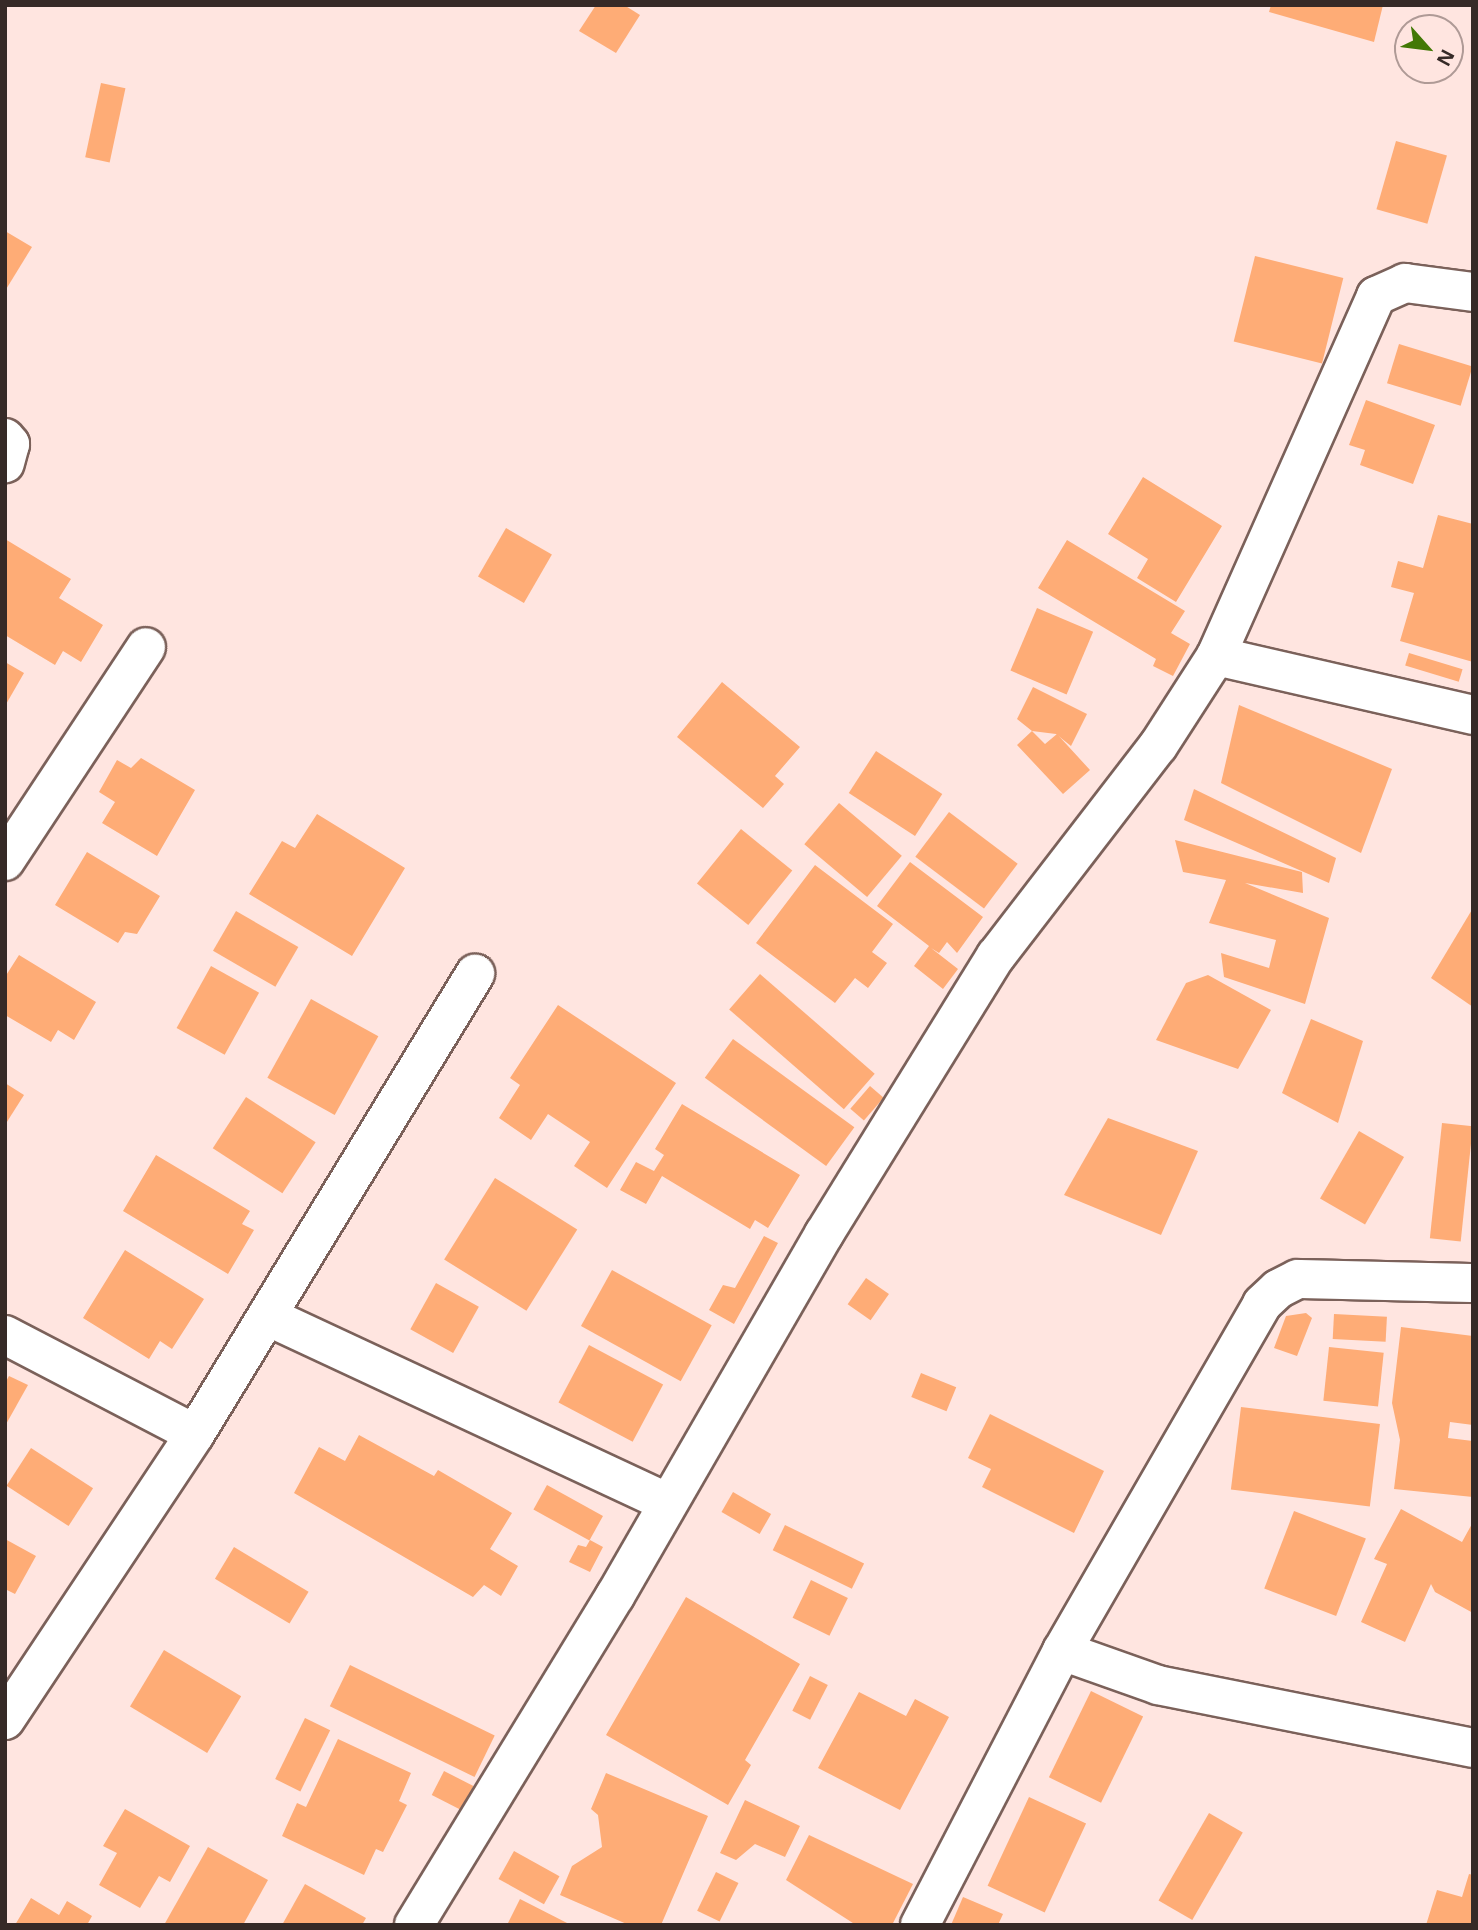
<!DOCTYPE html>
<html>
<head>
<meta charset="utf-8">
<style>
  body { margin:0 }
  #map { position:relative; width:1478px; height:1930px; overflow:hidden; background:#ffe5e0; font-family:"Noto Sans",sans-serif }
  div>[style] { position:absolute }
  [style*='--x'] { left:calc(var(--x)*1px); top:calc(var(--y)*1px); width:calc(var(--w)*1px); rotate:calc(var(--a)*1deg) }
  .building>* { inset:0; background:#feac76; transform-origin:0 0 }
  .roads { filter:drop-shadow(2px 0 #7b615a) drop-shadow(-2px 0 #7b615a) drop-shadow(0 2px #7b615a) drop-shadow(0 -2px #7b615a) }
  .street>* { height:38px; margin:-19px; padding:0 19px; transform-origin:19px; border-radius:19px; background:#fff }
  span { translate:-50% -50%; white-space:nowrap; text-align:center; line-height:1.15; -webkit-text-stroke:5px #ffe5e0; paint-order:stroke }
  .frame { position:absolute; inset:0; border:7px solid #362a27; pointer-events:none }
  .north { position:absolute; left:1394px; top:14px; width:70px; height:70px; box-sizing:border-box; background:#ffe5e0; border:2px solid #af9a96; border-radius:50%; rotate:118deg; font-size:19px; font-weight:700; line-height:28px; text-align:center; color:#362a27 }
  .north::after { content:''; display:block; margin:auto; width:24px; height:32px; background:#427805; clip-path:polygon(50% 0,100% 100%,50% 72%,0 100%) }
</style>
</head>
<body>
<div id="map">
  <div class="building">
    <div style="clip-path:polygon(596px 5px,624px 5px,640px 15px,616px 53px,579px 31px)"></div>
    <div style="clip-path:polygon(1271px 5px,1383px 5px,1374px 42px,1269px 12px)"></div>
    <div style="left:101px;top:83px;width:25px;height:76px;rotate:12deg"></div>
    <div style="left:1396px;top:141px;width:53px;height:71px;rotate:16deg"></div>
    <div style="clip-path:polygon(5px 231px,32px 247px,5px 291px)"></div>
    <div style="left:1255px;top:256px;width:91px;height:88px;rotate:14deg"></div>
    <div style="left:1399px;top:344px;width:77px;height:41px;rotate:17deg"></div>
    <div style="clip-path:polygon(1366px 400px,1435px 425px,1413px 484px,1360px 465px,1365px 450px,1349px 445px)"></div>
    <div style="clip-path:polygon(1143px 477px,1222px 526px,1176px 602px,1137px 578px,1148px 559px,1108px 534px)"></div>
    <div style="clip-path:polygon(1438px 515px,1473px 524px,1473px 662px,1400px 641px,1414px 593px,1391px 587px,1398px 561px,1423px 568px)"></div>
    <div style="left:506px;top:528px;width:53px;height:56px;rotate:30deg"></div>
    <div style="clip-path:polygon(5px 539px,71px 579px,59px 598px,103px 625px,81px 662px,63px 651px,55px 665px,5px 635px)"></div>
    <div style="clip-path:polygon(1067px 540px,1185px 611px,1171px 633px,1190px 644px,1173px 676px,1153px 666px,1156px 659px,1038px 588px)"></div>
    <div style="left:1037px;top:608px;width:61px;height:68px;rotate:23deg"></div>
    <div style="left:1409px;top:653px;width:56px;height:13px;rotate:17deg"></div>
    <div style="clip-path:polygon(5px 662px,24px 673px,5px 706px)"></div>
    <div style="clip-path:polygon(722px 682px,800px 747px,775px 776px,784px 784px,763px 808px,677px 737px)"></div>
    <div style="clip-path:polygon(1033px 687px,1087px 714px,1071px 746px,1056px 734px,1032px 731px,1017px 719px)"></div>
    <div style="clip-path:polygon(1239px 705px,1392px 769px,1361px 853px,1221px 783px)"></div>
    <div style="clip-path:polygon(1032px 731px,1045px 744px,1057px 734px,1090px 770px,1063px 794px,1017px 745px)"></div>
    <div style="left:876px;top:751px;width:79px;height:50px;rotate:33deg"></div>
    <div style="clip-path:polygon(141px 758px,195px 790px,157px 856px,102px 823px,115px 802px,99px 792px,117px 760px,131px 768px)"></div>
    <div style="clip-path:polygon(1194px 789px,1336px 858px,1329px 883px,1184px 820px)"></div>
    <div style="left:839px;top:803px;width:82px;height:54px;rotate:40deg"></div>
    <div style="left:949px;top:812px;width:86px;height:56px;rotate:37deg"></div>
    <div style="clip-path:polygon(317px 814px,405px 868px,352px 956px,249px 894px,282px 841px,295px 848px)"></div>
    <div style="left:741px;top:829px;width:66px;height:70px;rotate:39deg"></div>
    <div style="clip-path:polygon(1175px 840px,1302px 872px,1303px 893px,1245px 883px,1329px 918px,1305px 1004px,1224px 977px,1221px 953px,1269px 968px,1276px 940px,1209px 923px,1226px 880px,1183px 872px)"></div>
    <div style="clip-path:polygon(87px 852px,160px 896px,137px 934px,125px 932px,118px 943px,55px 905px)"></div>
    <div style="clip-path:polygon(910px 862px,983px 917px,957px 953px,947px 942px,939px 953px,931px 948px,958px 969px,943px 989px,914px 966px,929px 946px,877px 906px)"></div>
    <div style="clip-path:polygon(815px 865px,893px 924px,872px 952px,887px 963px,868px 988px,855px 978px,835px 1003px,756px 943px)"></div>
    <div style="clip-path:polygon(1473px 908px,1473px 1007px,1431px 978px)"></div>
    <div style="left:236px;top:911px;width:72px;height:46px;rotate:30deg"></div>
    <div style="clip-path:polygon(19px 955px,96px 1002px,74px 1040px,58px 1030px,51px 1042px,5px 1015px,5px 977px)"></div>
    <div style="left:211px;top:966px;width:55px;height:71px;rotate:29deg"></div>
    <div style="left:760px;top:974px;width:152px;height:47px;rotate:41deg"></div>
    <div style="clip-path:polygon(1208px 975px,1271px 1010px,1238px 1069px,1156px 1040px,1186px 983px)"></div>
    <div style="left:311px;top:999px;width:77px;height:90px;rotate:29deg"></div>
    <div style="clip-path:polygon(558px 1005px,676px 1083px,607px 1188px,574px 1166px,590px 1142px,548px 1114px,531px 1140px,499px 1118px,520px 1085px,510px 1078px)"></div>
    <div style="clip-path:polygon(1311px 1019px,1363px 1041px,1338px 1123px,1282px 1093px)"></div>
    <div style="left:733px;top:1039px;width:150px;height:48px;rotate:36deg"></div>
    <div style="clip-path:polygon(5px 1083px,24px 1095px,5px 1125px)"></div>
    <div style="left:870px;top:1086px;width:18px;height:30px;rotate:41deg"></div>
    <div style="left:246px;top:1097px;width:83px;height:61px;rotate:33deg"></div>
    <div style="clip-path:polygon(682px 1104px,800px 1175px,768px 1228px,755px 1220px,750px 1229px,662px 1176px,646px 1204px,620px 1190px,636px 1162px,654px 1171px,664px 1155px,655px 1149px)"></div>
    <div style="clip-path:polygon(1108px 1118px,1198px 1151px,1161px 1235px,1064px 1195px)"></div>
    <div style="left:1442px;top:1123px;width:31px;height:116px;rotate:6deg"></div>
    <div style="left:1359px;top:1131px;width:52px;height:78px;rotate:30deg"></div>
    <div style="clip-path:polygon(156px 1155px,250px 1211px,242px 1224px,254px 1230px,228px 1274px,123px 1211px)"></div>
    <div style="left:495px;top:1178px;width:97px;height:96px;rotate:32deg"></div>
    <div style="clip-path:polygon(764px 1236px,778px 1243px,734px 1324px,709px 1310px,723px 1285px,735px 1288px)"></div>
    <div style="clip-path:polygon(125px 1250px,204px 1299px,172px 1349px,160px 1341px,149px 1359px,83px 1318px)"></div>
    <div style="left:612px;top:1270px;width:114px;height:64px;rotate:29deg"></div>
    <div style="left:866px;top:1278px;width:28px;height:32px;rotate:35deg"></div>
    <div style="left:436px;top:1283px;width:49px;height:53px;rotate:29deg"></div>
    <div style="clip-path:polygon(1306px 1313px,1312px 1318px,1297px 1356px,1274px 1348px,1286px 1316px)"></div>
    <div style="left:1334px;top:1314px;width:53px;height:25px;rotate:3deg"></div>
    <div style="clip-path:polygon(1401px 1327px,1473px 1336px,1473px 1425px,1450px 1422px,1448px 1438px,1473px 1441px,1473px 1497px,1394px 1489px,1400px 1440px,1392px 1403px)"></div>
    <div style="left:589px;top:1345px;width:84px;height:65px;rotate:28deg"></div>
    <div style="left:1329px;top:1347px;width:55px;height:54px;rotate:6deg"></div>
    <div style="left:921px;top:1373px;width:38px;height:26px;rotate:22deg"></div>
    <div style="clip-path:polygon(9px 1376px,28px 1385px,5px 1426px,5px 1383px)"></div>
    <div style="left:1241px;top:1407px;width:140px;height:83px;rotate:7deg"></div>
    <div style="clip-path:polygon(990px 1414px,1104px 1471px,1074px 1533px,982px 1487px,991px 1469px,968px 1458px)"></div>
    <div style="clip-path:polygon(359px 1435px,434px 1476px,438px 1470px,512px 1513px,490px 1549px,518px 1566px,501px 1596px,484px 1585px,473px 1597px,294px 1493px,319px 1447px,345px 1461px)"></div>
    <div style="left:31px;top:1448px;width:74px;height:45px;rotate:33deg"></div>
    <div style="left:547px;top:1485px;width:64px;height:28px;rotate:29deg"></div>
    <div style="left:733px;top:1492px;width:44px;height:23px;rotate:30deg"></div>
    <div style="clip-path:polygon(1401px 1509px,1462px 1542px,1473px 1522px,1473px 1613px,1435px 1592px,1431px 1584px,1405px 1642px,1361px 1622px,1387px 1564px,1374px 1559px)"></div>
    <div style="left:1294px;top:1511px;width:77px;height:83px;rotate:21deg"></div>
    <div style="left:785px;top:1525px;width:88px;height:28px;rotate:26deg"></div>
    <div style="clip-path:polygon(5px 1539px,36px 1556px,15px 1594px,5px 1589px)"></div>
    <div style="clip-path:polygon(590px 1540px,603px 1547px,590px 1572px,569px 1562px,578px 1545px,586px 1547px)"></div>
    <div style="left:234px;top:1547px;width:87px;height:37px;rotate:31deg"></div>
    <div style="left:811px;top:1580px;width:41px;height:42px;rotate:26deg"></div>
    <div style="clip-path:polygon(686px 1597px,800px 1664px,745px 1760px,751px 1765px,728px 1805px,606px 1735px)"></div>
    <div style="left:164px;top:1650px;width:90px;height:66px;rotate:31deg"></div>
    <div style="left:350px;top:1665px;width:161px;height:46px;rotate:26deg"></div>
    <div style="left:810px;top:1676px;width:20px;height:39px;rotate:27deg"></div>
    <div style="left:1091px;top:1691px;width:58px;height:96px;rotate:26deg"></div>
    <div style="clip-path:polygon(859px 1692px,906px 1716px,915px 1699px,949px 1717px,900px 1810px,818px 1768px)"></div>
    <div style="left:305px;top:1718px;width:28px;height:68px;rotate:26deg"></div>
    <div style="clip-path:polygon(338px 1739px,411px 1773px,399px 1801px,407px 1805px,383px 1852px,376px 1849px,364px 1875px,282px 1836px,297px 1803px,306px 1807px)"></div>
    <div style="left:444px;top:1771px;width:33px;height:27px;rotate:27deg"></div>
    <div style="clip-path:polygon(606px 1773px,708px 1816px,661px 1925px,629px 1925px,560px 1895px,572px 1866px,602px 1847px,598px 1815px,591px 1809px)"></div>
    <div style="left:1029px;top:1797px;width:63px;height:98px;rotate:25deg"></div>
    <div style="clip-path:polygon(745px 1800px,800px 1826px,785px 1857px,755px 1844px,736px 1860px,720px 1853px)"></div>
    <div style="clip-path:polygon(125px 1809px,190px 1846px,170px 1882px,159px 1876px,140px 1908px,99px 1885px,117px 1853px,103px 1846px)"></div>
    <div style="left:1209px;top:1813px;width:39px;height:101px;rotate:30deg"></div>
    <div style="clip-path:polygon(809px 1835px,913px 1884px,892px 1925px,856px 1925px,786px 1880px)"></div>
    <div style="clip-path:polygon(208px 1847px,268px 1880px,243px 1925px,164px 1925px)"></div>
    <div style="left:514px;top:1851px;width:52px;height:32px;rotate:29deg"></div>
    <div style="left:716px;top:1872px;width:25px;height:43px;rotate:26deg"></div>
    <div style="clip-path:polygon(1469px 1874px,1473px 1875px,1473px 1925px,1426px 1925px,1437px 1890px,1462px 1897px)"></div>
    <div style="clip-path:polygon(305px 1884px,366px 1918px,362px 1925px,282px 1925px)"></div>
    <div style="clip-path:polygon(963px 1897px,1003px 1914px,998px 1925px,951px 1925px)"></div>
    <div style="clip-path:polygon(31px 1898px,59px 1915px,67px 1901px,92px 1916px,87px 1925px,15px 1925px)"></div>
    <div style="clip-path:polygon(520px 1899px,571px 1925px,507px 1925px)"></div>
  </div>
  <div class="roads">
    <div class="street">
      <div style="--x:5;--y:438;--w:8;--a:50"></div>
      <div style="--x:10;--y:444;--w:20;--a:105"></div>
      <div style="--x:1216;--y:656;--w:264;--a:12.9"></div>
      <div style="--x:5;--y:861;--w:256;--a:-56.6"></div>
      <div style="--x:267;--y:1316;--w:442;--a:25"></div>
      <div style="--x:5;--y:1335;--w:214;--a:27.5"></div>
      <div style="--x:1062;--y:1651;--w:102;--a:19.5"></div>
      <div style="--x:1158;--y:1685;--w:321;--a:11.3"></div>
      <div style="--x:5;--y:1720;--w:343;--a:-56.4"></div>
      <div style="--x:195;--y:1434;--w:539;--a:-58.67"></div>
      <div style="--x:414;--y:1925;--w:386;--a:-58.6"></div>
      <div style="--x:615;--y:1596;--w:418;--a:-60"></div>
      <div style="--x:824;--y:1234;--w:327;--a:-58.3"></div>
      <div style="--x:996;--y:956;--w:265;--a:-52.4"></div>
      <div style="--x:1158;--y:746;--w:107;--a:-57.2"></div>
      <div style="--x:1216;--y:656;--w:394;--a:-66"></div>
      <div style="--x:1376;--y:296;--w:32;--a:-24"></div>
      <div style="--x:1405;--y:283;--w:69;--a:7.5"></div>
      <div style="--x:920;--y:1925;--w:309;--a:-62.6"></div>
      <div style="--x:1062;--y:1651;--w:401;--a:-60"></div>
      <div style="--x:1262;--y:1304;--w:22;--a:-43"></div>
      <div style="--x:1278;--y:1289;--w:22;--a:-27"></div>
      <div style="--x:1298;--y:1279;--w:175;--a:1.3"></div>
    </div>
  </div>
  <div class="frame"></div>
  <div class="north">N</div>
</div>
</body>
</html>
